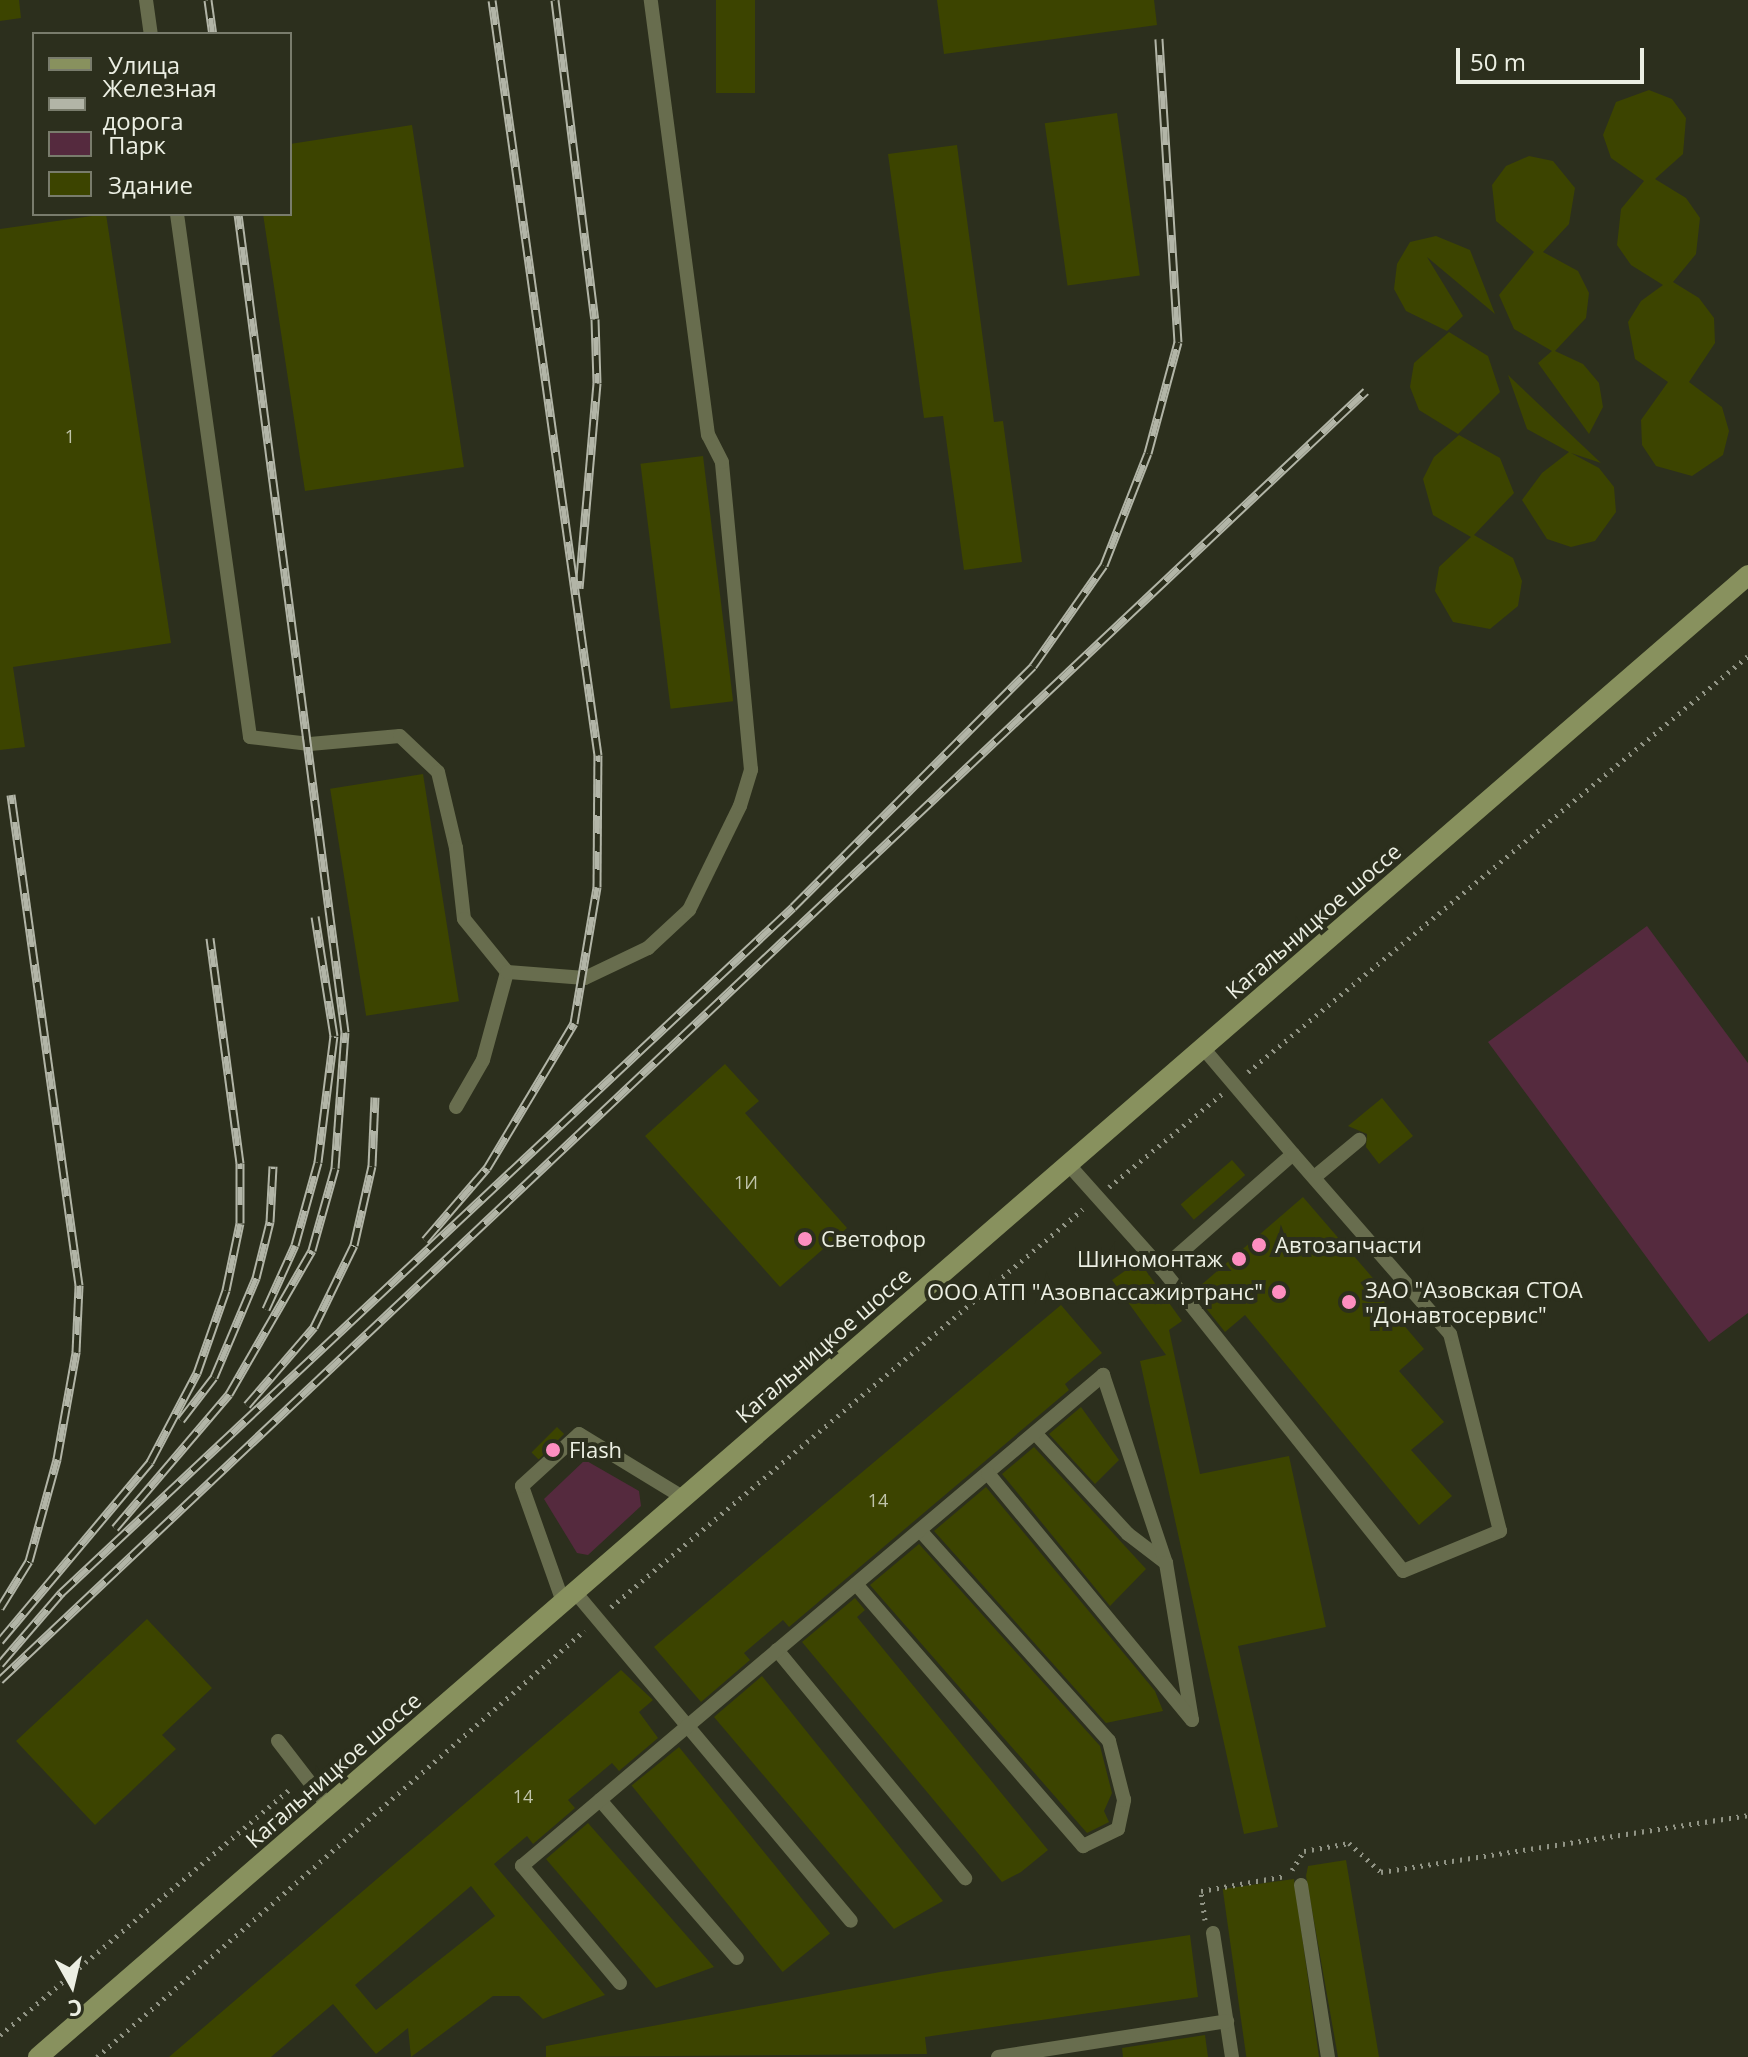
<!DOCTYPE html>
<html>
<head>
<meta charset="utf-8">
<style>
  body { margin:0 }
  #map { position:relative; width:1748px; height:2057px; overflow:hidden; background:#2c2f1d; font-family:"Open Sans",sans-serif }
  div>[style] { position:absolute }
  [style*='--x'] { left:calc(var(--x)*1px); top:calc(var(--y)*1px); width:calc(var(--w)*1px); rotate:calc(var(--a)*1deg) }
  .green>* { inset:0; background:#552a3e }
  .building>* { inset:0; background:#3c4400; transform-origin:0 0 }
  .path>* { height:5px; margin-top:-2.5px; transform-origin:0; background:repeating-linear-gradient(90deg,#919485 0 2px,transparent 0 8px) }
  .lane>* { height:14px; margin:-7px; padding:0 7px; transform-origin:7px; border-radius:7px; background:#686d4e }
  .secondary>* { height:20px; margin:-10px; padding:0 10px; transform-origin:10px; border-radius:10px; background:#88915e }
  .rail>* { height:9px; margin-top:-4.5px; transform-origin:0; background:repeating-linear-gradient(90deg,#2c2f1d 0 18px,#b2b5a7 0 36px); box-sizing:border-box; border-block:2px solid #b2b5a7 }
  .dots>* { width:22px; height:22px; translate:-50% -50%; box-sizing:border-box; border:4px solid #2c2f1d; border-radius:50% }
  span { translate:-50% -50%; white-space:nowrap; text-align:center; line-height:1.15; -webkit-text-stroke:8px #2c2f1d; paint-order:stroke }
  .number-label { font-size:18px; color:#c0c4aa }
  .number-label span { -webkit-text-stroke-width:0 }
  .street-label { font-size:22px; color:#ecefe3 }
  .poi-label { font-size:22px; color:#ecefe3 }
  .left { translate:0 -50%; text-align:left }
  .right { translate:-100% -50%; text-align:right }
  .legend { position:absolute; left:32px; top:32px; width:260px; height:184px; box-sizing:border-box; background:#2c2f1d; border:2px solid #797c6c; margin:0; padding:10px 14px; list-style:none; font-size:24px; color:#ecefe3 }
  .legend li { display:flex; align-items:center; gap:16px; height:40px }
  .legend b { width:40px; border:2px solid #797c6c }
  .north { position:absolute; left:32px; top:1945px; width:80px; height:80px; -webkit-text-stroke:6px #2c2f1d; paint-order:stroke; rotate:172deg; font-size:22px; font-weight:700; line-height:32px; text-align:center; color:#ecefe3 }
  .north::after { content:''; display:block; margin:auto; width:28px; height:36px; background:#ecefe3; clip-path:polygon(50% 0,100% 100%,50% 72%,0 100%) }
  .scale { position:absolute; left:1456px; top:48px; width:188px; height:36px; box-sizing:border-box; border:4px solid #ecefe3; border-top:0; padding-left:10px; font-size:24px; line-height:28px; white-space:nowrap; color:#ecefe3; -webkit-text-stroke:6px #2c2f1d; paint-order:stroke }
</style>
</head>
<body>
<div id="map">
  <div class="green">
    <div style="clip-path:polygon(1647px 926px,1748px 1063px,1748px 1313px,1709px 1342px,1488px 1042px)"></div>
    <div style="clip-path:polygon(585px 1460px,639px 1491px,641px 1506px,588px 1555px,577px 1553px,544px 1499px)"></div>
  </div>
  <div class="building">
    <div style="clip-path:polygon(0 0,19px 0,21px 18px,0 21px)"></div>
    <div style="left:716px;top:0;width:39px;height:93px"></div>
    <div style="clip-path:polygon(937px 0,1154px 0,1157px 25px,944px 54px)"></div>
    <div style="clip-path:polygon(1649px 90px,1672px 99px,1686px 118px,1683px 154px,1655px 179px,1686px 198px,1700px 218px,1696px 254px,1673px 282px,1699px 298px,1714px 318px,1715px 343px,1689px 382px,1722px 407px,1729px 431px,1723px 455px,1692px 476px,1656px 466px,1642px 445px,1641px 420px,1668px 382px,1635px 359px,1628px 322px,1641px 301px,1663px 285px,1631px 265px,1617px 245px,1621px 209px,1644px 181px,1611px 158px,1603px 135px,1616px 102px)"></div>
    <div style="left:1117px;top:113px;width:164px;height:73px;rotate:82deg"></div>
    <div style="clip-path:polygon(412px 125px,464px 467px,305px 491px,263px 214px,290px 214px,290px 144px)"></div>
    <div style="clip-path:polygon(957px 145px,994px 422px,1003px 421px,1022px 562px,964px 570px,943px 416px,924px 418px,888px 154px)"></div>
    <div style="clip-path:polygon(1529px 156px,1553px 161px,1575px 188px,1569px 224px,1543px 252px,1578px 271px,1589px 293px,1586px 318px,1555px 351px,1583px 364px,1599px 383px,1603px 407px,1589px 434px,1538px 363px,1552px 351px,1514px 329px,1499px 295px,1534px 252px,1496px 221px,1492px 185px,1506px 166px)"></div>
    <div style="clip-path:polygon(106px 214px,171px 643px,13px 667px,25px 747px,0 750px,0 229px)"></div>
    <div style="clip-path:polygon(1436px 236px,1470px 250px,1495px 314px,1427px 257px,1463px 316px,1447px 331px,1406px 311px,1394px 289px,1397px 264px,1410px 242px)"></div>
    <div style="clip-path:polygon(1449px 332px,1488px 356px,1500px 392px,1458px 434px,1419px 410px,1410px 387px,1414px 363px)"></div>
    <div style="clip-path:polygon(1508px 375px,1601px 463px,1571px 453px,1599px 468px,1614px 487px,1616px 512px,1595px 541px,1571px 547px,1547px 539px,1522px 500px,1542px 473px,1569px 452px,1527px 429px)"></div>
    <div style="clip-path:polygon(1459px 435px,1500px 458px,1514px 493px,1474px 535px,1513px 558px,1522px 581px,1518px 606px,1490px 629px,1453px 622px,1435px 591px,1439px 567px,1471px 537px,1433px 515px,1423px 479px,1434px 457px)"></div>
    <div style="left:703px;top:456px;width:247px;height:63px;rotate:83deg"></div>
    <div style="left:423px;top:774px;width:230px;height:94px;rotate:81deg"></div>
    <div style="clip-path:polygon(725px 1064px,759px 1101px,745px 1113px,847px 1228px,780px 1287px,645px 1136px)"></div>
    <div style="clip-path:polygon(1382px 1098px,1413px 1136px,1379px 1164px,1366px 1147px,1367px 1134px,1348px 1126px)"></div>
    <div style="left:1232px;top:1160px;width:20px;height:68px;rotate:49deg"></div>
    <div style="clip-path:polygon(1303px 1197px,1384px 1291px,1379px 1296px,1424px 1349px,1399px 1371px,1444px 1422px,1411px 1450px,1452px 1496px,1419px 1525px,1245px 1315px,1225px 1332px,1193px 1292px)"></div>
    <div style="clip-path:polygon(1139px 1261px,1182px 1321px,1169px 1330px,1200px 1474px,1289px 1456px,1326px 1627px,1238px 1646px,1278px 1827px,1244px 1834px,1140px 1361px,1166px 1355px,1112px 1280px)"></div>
    <div style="clip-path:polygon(1061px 1305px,1102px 1353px,1065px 1384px,1069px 1390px,789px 1627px,783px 1620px,744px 1653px,750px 1660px,701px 1702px,654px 1647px)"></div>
    <div style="clip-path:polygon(1081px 1407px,1119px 1460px,1095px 1484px,1049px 1434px)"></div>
    <div style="left:557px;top:1427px;width:10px;height:36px;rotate:45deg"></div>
    <div style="clip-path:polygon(1034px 1447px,1146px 1569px,1110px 1606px,1002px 1474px)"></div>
    <div style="clip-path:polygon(986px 1487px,1155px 1691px,1163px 1711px,1106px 1723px,934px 1531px)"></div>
    <div style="clip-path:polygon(919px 1544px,1100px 1746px,1112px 1793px,1104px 1811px,1109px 1822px,1087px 1833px,870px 1585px)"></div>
    <div style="clip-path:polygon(855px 1598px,865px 1610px,857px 1617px,1048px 1850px,1021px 1872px,1002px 1882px,802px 1642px)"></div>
    <div style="clip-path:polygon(147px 1619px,212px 1688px,162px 1735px,176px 1749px,95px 1825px,16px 1741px)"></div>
    <div style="clip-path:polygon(evenodd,621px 1670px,653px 1700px,639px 1712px,658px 1738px,619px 1771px,612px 1763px,568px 1800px,575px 1808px,533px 1844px,527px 1836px,494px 1864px,605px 1995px,543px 2019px,519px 1996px,493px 1996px,411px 2057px,408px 2028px,376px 2054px,333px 2004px,271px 2057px,169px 2057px,621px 1670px,471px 1886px,495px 1916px,376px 2010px,355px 1985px,471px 1886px)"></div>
    <div style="clip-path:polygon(762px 1676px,943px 1901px,894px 1929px,714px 1717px)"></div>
    <div style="left:679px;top:1747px;width:240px;height:61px;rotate:51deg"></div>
    <div style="clip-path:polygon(588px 1823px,714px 1967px,656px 1988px,546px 1859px)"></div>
    <div style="clip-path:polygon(1346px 1860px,1379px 2057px,1338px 2057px,1306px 1876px,1308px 1866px)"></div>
    <div style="left:1294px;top:1879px;width:180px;height:72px;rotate:82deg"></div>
    <div style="clip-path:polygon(1190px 1935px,1198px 1997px,925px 2037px,927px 2054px,546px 2057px,546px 2046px,940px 1972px)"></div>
    <div style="clip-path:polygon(1205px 2035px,1208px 2057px,1123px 2057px,1122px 2048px)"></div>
  </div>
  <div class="path">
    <div style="--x:1248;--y:1072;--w:650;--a:-39.76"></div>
    <div style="--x:1109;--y:1187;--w:146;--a:-39.5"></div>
    <div style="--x:611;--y:1607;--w:617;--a:-40.14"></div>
    <div style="--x:1292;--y:1870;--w:22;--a:-58"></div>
    <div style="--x:1304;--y:1851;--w:46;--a:-10.1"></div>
    <div style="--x:1349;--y:1843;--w:43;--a:42.2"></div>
    <div style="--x:1381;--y:1872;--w:371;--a:-8.8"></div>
    <div style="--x:1205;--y:1920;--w:29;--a:-98"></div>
    <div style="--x:1201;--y:1891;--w:85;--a:-10.1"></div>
    <div style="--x:0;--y:2035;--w:383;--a:-40.3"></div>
    <div style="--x:97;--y:2057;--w:648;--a:-41.19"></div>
  </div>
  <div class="lane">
    <div style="--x:146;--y:0;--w:34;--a:82"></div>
    <div style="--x:177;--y:214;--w:528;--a:82.05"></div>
    <div style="--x:250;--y:737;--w:60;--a:6.7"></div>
    <div style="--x:310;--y:744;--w:90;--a:-5.1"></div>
    <div style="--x:400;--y:736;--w:52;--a:43.5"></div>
    <div style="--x:438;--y:772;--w:78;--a:76.7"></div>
    <div style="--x:456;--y:848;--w:71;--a:83.6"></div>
    <div style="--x:464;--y:919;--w:68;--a:50.9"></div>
    <div style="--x:456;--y:1107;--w:54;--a:-60.1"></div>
    <div style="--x:483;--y:1060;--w:91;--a:-74.7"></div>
    <div style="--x:507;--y:972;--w:78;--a:4.4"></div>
    <div style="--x:585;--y:978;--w:70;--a:-25.5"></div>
    <div style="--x:648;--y:948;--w:56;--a:-42.8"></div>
    <div style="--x:689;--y:910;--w:116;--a:-63.9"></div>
    <div style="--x:740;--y:806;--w:38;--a:-73"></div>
    <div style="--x:751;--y:770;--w:309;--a:-95.4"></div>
    <div style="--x:722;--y:462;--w:30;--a:-117"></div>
    <div style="--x:708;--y:435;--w:439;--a:-97.5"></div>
    <div style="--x:1068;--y:1164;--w:141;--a:48.2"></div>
    <div style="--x:1162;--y:1269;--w:174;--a:-41.3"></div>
    <div style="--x:1293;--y:1154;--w:139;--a:-130.3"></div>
    <div style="--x:1317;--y:1175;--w:55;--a:-39.8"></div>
    <div style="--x:1162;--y:1269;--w:386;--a:51.4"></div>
    <div style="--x:1403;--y:1571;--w:105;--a:-22.4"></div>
    <div style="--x:1500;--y:1531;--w:203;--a:-104.2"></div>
    <div style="--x:1450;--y:1334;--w:239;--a:-131.1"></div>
    <div style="--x:1035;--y:1433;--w:137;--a:47.4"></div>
    <div style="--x:1128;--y:1534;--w:48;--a:37.3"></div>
    <div style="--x:856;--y:1584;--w:347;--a:49.1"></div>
    <div style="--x:1083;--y:1846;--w:39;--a:-26"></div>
    <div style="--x:1118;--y:1829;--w:30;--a:-78"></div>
    <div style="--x:1124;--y:1800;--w:61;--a:-104.3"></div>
    <div style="--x:1109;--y:1741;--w:283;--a:-131.9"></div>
    <div style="--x:575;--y:1592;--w:429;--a:50"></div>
    <div style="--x:563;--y:1602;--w:123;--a:-109.5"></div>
    <div style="--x:522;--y:1486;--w:77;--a:-42.4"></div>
    <div style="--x:579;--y:1434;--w:123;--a:31.4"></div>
    <div style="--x:777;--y:1650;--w:296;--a:50.5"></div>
    <div style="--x:278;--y:1741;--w:82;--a:52.4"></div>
    <div style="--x:600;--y:1800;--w:209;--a:49.1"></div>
    <div style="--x:1301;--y:1885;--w:174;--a:81.1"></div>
    <div style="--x:1213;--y:1933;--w:125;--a:81.3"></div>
    <div style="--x:620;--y:1983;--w:153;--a:-129.9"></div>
    <div style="--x:522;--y:1866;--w:761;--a:-40.2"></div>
    <div style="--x:1103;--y:1375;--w:198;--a:71.5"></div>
    <div style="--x:1166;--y:1563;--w:159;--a:80.6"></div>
    <div style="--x:1192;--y:1720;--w:320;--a:-129.6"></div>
    <div style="--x:998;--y:2057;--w:232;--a:-8.9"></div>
  </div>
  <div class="secondary">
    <div style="--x:38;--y:2057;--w:2263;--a:-40.91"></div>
  </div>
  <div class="rail">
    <div style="--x:208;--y:0;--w:34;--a:82"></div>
    <div style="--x:555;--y:0;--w:321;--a:82.9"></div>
    <div style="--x:595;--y:319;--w:64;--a:88.2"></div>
    <div style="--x:597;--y:383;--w:206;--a:95"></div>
    <div style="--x:425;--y:1240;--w:95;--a:-49.3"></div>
    <div style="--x:487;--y:1168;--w:169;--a:-59"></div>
    <div style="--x:574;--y:1023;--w:138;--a:-80.4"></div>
    <div style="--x:597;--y:887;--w:132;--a:-89.6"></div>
    <div style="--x:598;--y:755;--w:762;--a:-97.99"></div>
    <div style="--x:266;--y:1309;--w:70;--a:-65.6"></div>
    <div style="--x:295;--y:1245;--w:86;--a:-74.5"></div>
    <div style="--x:318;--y:1162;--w:127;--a:-82.8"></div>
    <div style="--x:334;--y:1036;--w:121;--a:-99"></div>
    <div style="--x:247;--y:1405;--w:103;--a:-49.3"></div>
    <div style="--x:314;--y:1327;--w:91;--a:-64"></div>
    <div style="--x:354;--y:1245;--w:81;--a:-77.2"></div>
    <div style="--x:372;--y:1166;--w:69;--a:-87.5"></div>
    <div style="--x:181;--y:1420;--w:54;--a:-52.5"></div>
    <div style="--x:214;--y:1377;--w:108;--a:-67"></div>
    <div style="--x:256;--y:1278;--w:58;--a:-76"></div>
    <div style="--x:270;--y:1222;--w:56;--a:-86.9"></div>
    <div style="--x:115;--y:1528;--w:176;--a:-49.6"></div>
    <div style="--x:229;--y:1394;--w:166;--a:-60"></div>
    <div style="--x:312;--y:1250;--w:85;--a:-74.3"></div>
    <div style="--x:335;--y:1168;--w:136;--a:-85.8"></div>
    <div style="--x:345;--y:1032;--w:825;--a:-97.45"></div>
    <div style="--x:0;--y:1608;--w:55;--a:-58.3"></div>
    <div style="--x:29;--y:1561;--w:106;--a:-74.6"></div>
    <div style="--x:57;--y:1459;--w:109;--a:-79.9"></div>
    <div style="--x:76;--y:1352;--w:67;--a:-87.4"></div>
    <div style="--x:79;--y:1285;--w:495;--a:-97.9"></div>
    <div style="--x:0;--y:1641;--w:234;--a:-50"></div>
    <div style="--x:150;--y:1462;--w:101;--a:-62.2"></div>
    <div style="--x:197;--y:1373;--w:88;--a:-70.7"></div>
    <div style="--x:226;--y:1290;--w:68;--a:-78.2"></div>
    <div style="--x:240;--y:1223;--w:60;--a:-90"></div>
    <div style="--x:240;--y:1163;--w:227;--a:-97.6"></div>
    <div style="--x:0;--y:1664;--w:94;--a:-49.3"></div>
    <div style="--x:61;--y:1593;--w:1003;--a:-43.14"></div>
    <div style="--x:793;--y:907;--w:340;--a:-45.1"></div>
    <div style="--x:1033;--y:666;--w:123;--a:-54.9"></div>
    <div style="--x:1104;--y:565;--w:120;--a:-68.6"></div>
    <div style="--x:1148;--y:453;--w:115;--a:-74.9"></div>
    <div style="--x:1178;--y:342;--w:304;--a:-93.6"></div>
    <div style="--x:0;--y:1680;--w:1878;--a:-43.34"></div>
  </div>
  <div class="dots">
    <div style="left:805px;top:1239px;background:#fd8ec0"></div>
    <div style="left:1259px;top:1245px;background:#fd8ec0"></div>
    <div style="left:1239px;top:1259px;background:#fd8ec0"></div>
    <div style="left:1279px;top:1292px;background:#fd8ec0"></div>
    <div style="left:1349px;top:1302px;background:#fd8ec0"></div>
    <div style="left:553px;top:1450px;background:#fd8ec0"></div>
  </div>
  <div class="number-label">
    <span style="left:70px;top:436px">1</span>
    <span style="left:746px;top:1182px">1И</span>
    <span style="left:878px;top:1500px">14</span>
    <span style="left:523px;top:1796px">14</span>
  </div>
  <div class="street-label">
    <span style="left:1313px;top:921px;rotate:-41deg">Кагальницкое шоссе</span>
    <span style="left:823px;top:1345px;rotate:-41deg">Кагальницкое шоссе</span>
    <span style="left:333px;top:1770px;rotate:-41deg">Кагальницкое шоссе</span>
  </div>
  <div class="poi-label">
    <span class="left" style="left:821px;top:1239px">Светофор</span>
    <span class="left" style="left:1275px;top:1245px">Автозапчасти</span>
    <span class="right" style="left:1223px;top:1259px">Шиномонтаж</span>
    <span class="left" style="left:1365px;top:1302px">ЗАО "Азовская СТОА<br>"Донавтосервис"</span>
    <span class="right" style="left:1263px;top:1292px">ООО АТП "Азовпассажиртранс"</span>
    <span class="left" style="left:569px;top:1450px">Flash</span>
  </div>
  <ul class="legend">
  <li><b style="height:10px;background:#88915e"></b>Улица</li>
  <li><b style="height:10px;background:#b2b5a7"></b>Железная дорога</li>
  <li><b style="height:22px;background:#552a3e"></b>Парк</li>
  <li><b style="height:22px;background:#3c4400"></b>Здание</li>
  </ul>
  <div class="north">С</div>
  <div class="scale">50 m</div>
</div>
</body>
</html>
